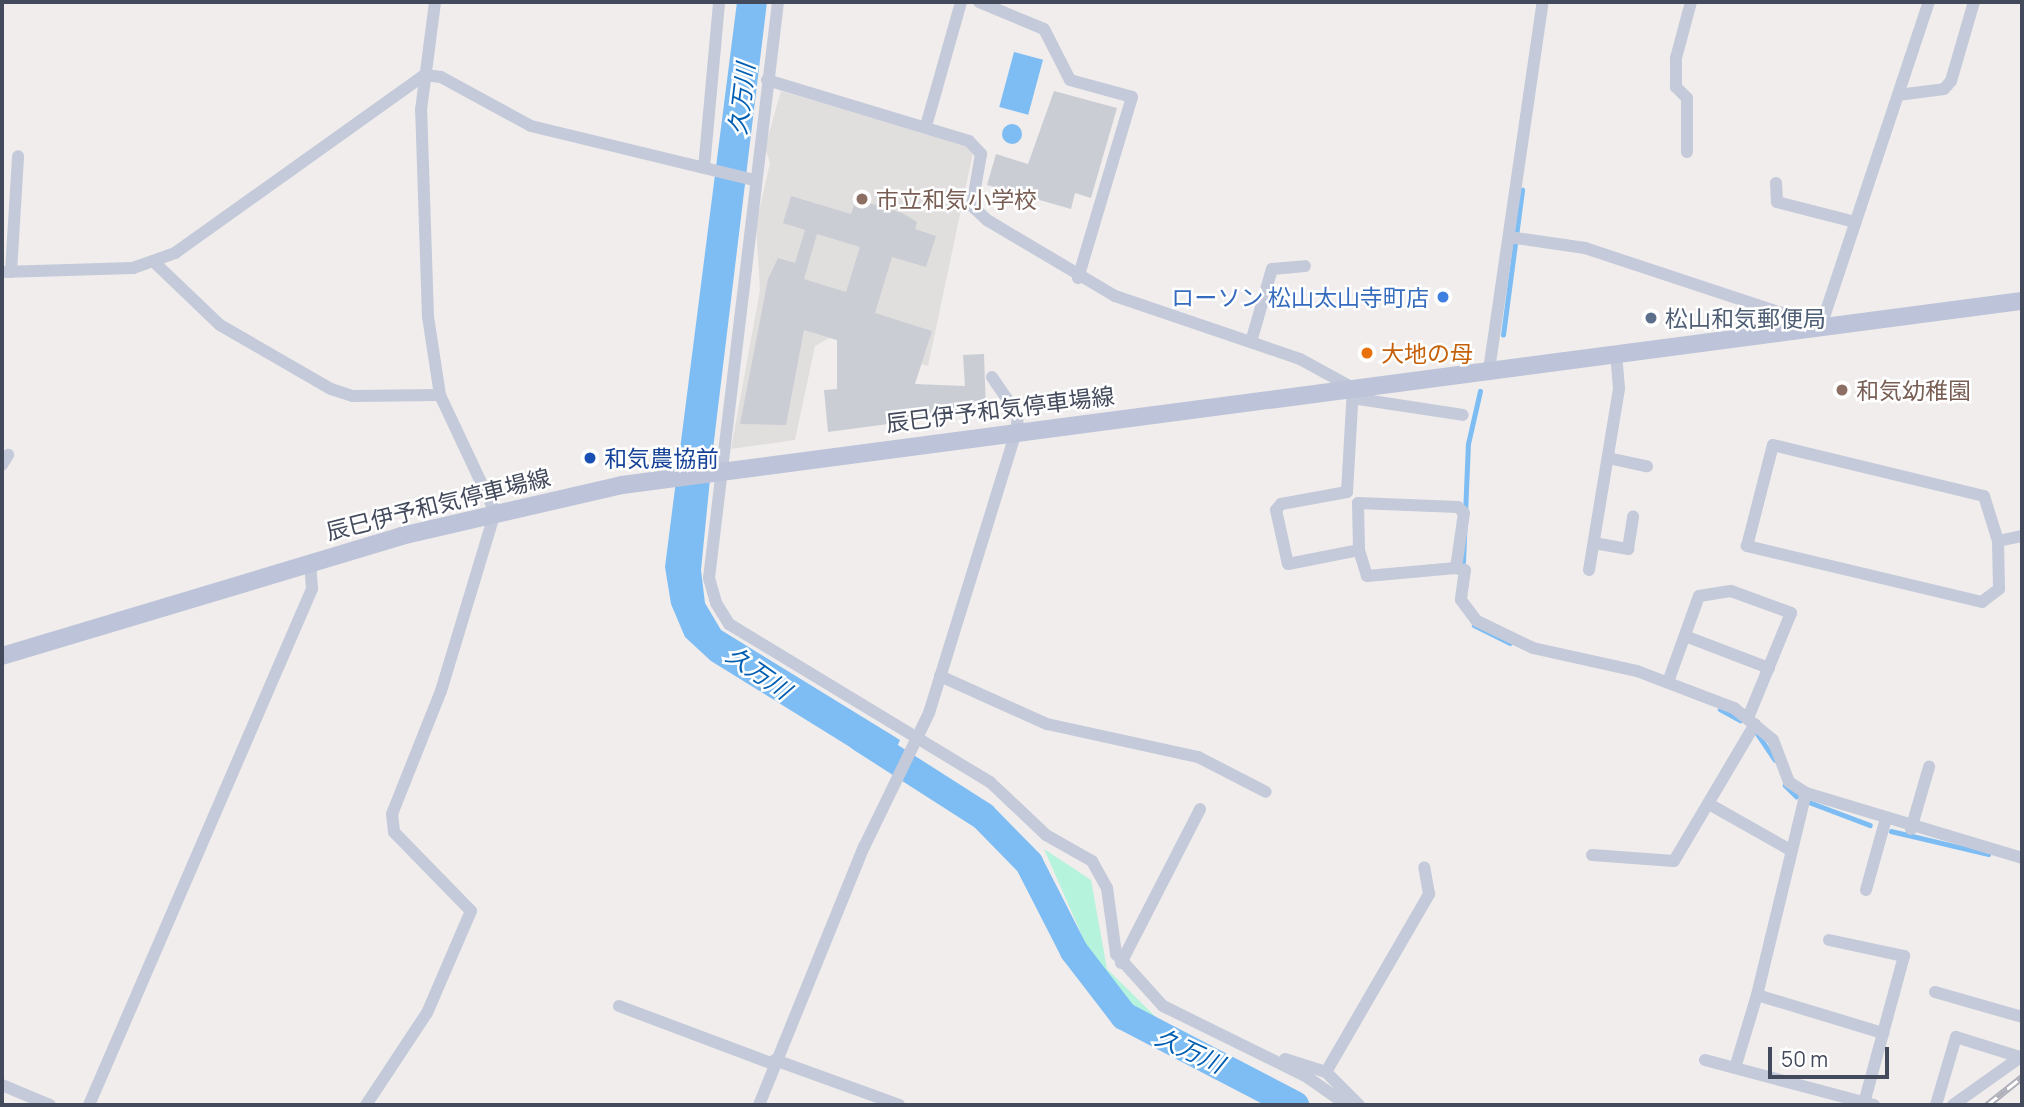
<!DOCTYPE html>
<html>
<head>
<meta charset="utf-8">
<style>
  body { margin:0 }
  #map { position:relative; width:2024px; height:1107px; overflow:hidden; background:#f0edec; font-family:Manrope,"Noto Sans JP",sans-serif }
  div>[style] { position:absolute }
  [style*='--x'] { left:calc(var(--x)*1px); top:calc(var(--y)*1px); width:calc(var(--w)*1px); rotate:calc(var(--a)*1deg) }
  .education>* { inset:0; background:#e1dede }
  .green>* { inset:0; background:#b5f3dd }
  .water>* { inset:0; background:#7dbdf4; transform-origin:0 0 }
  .round { border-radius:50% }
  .stream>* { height:4.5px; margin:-2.25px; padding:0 2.25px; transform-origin:2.25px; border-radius:2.25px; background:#7dbdf4 }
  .river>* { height:28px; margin:-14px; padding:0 14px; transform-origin:14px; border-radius:14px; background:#7dbdf4 }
  .building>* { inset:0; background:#cbcdd5 }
  .street>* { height:12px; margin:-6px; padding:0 6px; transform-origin:6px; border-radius:6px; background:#c4cad9 }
  .secondary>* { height:18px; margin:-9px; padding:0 9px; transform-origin:9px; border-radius:9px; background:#bdc3d8 }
  .rail>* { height:7px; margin-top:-3.5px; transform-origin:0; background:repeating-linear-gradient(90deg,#fff 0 13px,#aeafb8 0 26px); box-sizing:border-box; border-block:2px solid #aeafb8 }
  .dots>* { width:19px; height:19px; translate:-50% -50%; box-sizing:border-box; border:4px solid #fff; border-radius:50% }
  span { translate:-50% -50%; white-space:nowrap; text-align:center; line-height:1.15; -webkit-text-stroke:5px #fff; paint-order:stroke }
  .education-label { font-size:23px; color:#785e54 }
  .left { translate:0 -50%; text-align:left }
  .shop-label { font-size:23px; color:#366cbe }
  .right { translate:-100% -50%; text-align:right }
  .service-label { font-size:23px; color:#4e5e75 }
  .food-label { font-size:23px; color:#c56008 }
  .street-label { font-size:23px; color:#434a5c }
  .transit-label { font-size:23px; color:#164399 }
  .water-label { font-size:24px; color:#005eb2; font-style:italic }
  .frame { position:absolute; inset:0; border:4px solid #434a5c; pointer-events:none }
  .scale { position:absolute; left:1768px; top:1047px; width:121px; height:32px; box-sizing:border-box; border:4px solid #434a5c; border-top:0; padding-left:9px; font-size:21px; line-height:24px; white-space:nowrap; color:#434a5c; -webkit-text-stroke:5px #fff; paint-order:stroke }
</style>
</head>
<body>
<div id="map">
  <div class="education">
    <div style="clip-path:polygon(781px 91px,974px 148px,928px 366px,829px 338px,815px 346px,795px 440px,731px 449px,760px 290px,756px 224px,770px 163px,765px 147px)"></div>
  </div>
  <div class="green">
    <div style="clip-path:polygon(1044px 849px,1091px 880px,1107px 969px,1160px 1021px,1143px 1017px,1102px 981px)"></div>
  </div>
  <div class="water">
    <div style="clip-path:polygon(737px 2px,767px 2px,713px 449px,701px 570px,705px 603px,721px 630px,900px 740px,887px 770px,711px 661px,685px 637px,671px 604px,665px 567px)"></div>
    <div style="left:1014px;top:52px;width:30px;height:57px;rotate:15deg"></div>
    <div class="round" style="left:1002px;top:124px;width:20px;height:20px"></div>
  </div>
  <div class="stream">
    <div style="--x:1503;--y:335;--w:146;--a:-82.5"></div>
    <div style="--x:1463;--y:562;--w:118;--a:-87.6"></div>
    <div style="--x:1468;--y:444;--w:54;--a:-77.2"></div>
    <div style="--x:1474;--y:625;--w:40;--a:26.6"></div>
    <div style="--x:1720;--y:709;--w:23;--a:29"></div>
    <div style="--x:1757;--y:733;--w:32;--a:56"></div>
    <div style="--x:1785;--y:785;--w:16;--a:45"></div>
    <div style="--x:1809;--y:802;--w:65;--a:20.7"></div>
    <div style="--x:1891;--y:831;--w:100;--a:13.3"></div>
  </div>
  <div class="river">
    <div style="--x:861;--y:738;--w:145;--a:32.6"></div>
    <div style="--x:983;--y:816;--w:66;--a:45.6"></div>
    <div style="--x:1029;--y:863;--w:99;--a:62.9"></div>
    <div style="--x:1074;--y:951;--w:82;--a:52.4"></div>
    <div style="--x:1124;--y:1016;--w:193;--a:27.5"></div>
  </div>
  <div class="building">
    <div style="clip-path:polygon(1054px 91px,1117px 108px,1091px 198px,1075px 193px,1071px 209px,987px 185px,996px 154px,1028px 164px)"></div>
    <div style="clip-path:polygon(evenodd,791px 196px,851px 214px,856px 199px,902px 213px,917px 222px,915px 229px,936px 236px,926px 267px,892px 257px,875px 313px,932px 331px,915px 384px,965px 386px,963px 355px,984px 354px,986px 411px,828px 432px,824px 390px,837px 389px,837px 340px,804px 330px,786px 425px,740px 424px,768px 279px,778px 258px,795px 263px,805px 230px,783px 223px,791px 196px,817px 234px,860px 247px,846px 292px,804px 279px,817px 234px)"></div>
  </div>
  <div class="street">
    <div style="--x:778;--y:2;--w:580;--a:96.83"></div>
    <div style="--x:709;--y:578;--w:26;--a:74"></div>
    <div style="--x:716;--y:603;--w:25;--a:58"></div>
    <div style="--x:729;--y:624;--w:305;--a:31.2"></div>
    <div style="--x:990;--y:782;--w:77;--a:43.4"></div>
    <div style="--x:1046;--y:835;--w:53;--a:29.5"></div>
    <div style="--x:1092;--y:861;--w:31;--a:61"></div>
    <div style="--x:1107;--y:888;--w:67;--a:82.2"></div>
    <div style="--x:1116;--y:954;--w:70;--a:47.9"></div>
    <div style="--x:1163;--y:1006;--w:161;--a:26.2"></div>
    <div style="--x:1307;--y:1077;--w:49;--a:35"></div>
    <div style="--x:979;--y:2;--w:70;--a:22.6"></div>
    <div style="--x:1044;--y:29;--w:57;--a:63"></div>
    <div style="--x:1070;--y:80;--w:64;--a:15.3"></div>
    <div style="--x:1132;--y:97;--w:189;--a:106.6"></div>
    <div style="--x:767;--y:80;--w:211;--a:16.8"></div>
    <div style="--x:969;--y:141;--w:18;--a:47"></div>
    <div style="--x:981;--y:154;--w:53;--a:99.8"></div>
    <div style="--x:972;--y:206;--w:21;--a:43"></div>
    <div style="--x:987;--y:220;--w:149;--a:30.7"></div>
    <div style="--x:1115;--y:296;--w:195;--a:18.8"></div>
    <div style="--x:1300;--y:359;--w:60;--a:28.7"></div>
    <div style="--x:1353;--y:388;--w:104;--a:93.3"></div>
    <div style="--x:1347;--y:492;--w:67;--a:169.7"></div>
    <div style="--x:1281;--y:504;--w:8;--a:130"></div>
    <div style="--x:1276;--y:510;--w:55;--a:77.5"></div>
    <div style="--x:1288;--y:564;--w:72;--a:-11.2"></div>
    <div style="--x:1359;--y:550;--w:47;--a:-91.2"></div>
    <div style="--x:1358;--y:503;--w:100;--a:2.3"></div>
    <div style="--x:1458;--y:507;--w:8;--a:45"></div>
    <div style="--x:1464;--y:513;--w:56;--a:98.3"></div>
    <div style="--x:1456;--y:568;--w:9;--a:13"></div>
    <div style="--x:1465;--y:570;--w:30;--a:98"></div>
    <div style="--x:1461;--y:600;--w:26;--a:53"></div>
    <div style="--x:1477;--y:621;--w:62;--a:25.7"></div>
    <div style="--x:1533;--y:648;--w:107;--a:12.5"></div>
    <div style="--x:1637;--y:671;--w:104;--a:20.9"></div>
    <div style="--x:1734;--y:708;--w:50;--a:39.4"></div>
    <div style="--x:1773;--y:740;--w:45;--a:69.1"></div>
    <div style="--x:1789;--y:782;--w:20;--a:33"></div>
    <div style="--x:1898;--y:95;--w:46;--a:-7.4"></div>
    <div style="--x:1944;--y:89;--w:11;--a:-49"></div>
    <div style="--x:1951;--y:81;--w:82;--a:-73.8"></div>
    <div style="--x:926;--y:126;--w:129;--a:-74.2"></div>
    <div style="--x:1687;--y:152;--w:54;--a:-90"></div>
    <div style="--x:1687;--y:98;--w:16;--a:-135"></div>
    <div style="--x:1676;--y:87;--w:29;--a:-90"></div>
    <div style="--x:1676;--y:58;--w:58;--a:-75"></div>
    <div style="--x:704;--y:168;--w:167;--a:-84.8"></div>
    <div style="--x:1776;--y:183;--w:19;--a:87"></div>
    <div style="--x:1777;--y:202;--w:81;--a:14.4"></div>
    <div style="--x:1509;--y:237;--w:77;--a:8.2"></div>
    <div style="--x:1585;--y:248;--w:249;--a:18.3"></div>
    <div style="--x:1821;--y:326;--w:342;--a:-71.6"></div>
    <div style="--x:154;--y:262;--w:91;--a:43.7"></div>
    <div style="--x:220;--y:325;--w:128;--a:30"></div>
    <div style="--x:331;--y:389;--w:23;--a:18"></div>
    <div style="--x:353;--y:396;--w:87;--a:-0.7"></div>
    <div style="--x:2;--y:272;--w:131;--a:-1.7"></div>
    <div style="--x:133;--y:268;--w:45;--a:-19.7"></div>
    <div style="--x:175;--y:253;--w:307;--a:-35.5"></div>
    <div style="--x:425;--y:75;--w:16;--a:7"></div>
    <div style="--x:441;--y:77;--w:102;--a:28.6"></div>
    <div style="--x:531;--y:126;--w:230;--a:13.6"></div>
    <div style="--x:11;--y:272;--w:116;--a:-86.5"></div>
    <div style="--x:1251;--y:342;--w:76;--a:-74"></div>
    <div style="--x:1272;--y:269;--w:33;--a:-5"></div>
    <div style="--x:1489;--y:370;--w:372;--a:-81.7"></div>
    <div style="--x:1352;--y:398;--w:112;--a:8.7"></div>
    <div style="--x:1773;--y:445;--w:217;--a:13.6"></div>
    <div style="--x:1984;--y:496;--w:47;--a:72.7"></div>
    <div style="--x:1998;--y:541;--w:48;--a:88.8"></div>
    <div style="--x:1999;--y:589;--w:21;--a:143"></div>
    <div style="--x:1982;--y:602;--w:242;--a:-166.6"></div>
    <div style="--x:1747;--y:546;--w:104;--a:-75.6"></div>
    <div style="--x:1608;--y:458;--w:40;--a:12"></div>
    <div style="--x:2;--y:465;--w:12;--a:-59"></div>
    <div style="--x:1998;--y:541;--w:25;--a:-12"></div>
    <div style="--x:1594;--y:543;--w:35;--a:10"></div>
    <div style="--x:1628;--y:549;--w:33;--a:-81"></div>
    <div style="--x:1359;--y:550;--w:27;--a:73"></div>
    <div style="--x:1367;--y:576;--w:89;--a:-5.1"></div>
    <div style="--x:1589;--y:570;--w:184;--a:-80.6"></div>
    <div style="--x:1619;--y:388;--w:35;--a:-95"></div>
    <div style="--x:1685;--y:636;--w:90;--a:20.9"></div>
    <div style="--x:940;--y:676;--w:117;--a:24.2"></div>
    <div style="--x:1047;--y:724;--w:155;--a:12.3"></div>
    <div style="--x:1198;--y:757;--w:76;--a:27.2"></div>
    <div style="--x:1668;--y:682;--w:91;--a:-70.2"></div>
    <div style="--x:1699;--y:596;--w:32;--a:-9"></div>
    <div style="--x:1731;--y:591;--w:64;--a:20.1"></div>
    <div style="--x:1791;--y:613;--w:113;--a:112.3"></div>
    <div style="--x:1709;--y:804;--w:95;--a:29.5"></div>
    <div style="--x:1911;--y:829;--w:65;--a:-73.8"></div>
    <div style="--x:1592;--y:855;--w:82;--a:4.2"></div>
    <div style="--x:1674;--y:861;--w:159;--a:-59.4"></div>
    <div style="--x:1866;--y:890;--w:71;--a:-74.4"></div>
    <div style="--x:1829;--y:940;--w:77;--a:12"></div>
    <div style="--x:1904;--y:956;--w:152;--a:105.2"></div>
    <div style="--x:1121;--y:963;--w:173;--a:-62.8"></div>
    <div style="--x:1935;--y:992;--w:91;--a:16"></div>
    <div style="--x:1757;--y:995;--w:208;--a:-76.4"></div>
    <div style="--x:1806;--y:793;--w:226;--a:16.7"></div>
    <div style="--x:619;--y:1006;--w:165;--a:20.6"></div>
    <div style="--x:1285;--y:1059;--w:43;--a:17.6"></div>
    <div style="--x:1326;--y:1072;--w:47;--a:45"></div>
    <div style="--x:775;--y:1060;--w:132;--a:19.9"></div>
    <div style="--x:1705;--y:1060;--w:175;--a:14.9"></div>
    <div style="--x:1735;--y:1068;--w:76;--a:-73.2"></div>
    <div style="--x:1757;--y:995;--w:132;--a:16.8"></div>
    <div style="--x:1326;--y:1072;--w:206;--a:-59.9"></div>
    <div style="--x:1429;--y:894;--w:27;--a:-100"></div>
    <div style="--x:2;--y:1085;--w:52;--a:22.6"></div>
    <div style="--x:89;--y:1105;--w:562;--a:-66.63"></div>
    <div style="--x:312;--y:589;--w:26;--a:-94"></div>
    <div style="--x:366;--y:1105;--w:110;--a:-56.5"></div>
    <div style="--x:427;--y:1013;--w:111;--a:-66.7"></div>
    <div style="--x:471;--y:911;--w:110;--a:-134.3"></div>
    <div style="--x:394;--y:832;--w:18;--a:-96"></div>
    <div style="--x:392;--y:814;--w:132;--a:-68.3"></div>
    <div style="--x:441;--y:691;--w:187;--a:-73.2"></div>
    <div style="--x:495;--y:512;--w:129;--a:-115.2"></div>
    <div style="--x:440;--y:395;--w:79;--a:-98.7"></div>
    <div style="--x:428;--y:317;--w:207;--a:-91.9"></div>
    <div style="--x:421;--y:110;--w:109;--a:-82.6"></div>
    <div style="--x:759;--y:1105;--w:279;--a:-67.9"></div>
    <div style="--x:864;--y:847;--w:149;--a:-64.1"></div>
    <div style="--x:929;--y:713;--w:294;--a:-72.8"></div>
    <div style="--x:1016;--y:432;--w:17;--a:-83"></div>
    <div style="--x:1018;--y:415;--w:46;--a:-124.4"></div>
    <div style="--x:1936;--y:1105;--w:71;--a:-73.6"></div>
    <div style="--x:1956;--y:1037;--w:67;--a:17.4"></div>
    <div style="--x:1953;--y:1105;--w:85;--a:-35.4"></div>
  </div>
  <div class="secondary">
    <div style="--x:2;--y:656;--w:417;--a:-16.7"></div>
    <div style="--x:401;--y:536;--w:227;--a:-13"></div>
    <div style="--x:622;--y:485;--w:1412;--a:-7.49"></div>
  </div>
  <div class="rail">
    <div style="--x:1987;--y:1105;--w:45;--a:-38.7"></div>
  </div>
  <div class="dots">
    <div style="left:862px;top:199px;background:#8d6e63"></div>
    <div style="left:1443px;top:297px;background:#3f7fe0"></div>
    <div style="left:1651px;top:318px;background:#5c6f8a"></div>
    <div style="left:1367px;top:353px;background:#e8710a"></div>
    <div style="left:1842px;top:390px;background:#8d6e63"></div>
    <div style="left:590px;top:458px;background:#1a4fb4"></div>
  </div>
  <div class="education-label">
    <span class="left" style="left:876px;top:199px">市立和気小学校</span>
    <span class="left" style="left:1856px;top:390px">和気幼稚園</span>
  </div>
  <div class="shop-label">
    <span class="right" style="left:1429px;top:297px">ローソン 松山太山寺町店</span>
  </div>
  <div class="service-label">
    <span class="left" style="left:1665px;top:318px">松山和気郵便局</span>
  </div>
  <div class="food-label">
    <span class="left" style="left:1381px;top:353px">大地の母</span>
  </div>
  <div class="street-label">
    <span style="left:1000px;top:409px;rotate:-7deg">辰巳伊予和気停車場線</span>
    <span style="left:438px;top:504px;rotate:-14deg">辰巳伊予和気停車場線</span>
  </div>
  <div class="transit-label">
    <span class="left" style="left:604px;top:458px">和気農協前</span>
  </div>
  <div class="water-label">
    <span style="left:741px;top:99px;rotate:-83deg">久万川</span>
    <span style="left:759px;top:672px;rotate:35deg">久万川</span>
    <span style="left:1190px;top:1050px;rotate:25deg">久万川</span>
  </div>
  <div class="frame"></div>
  <div class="scale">50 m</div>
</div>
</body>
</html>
